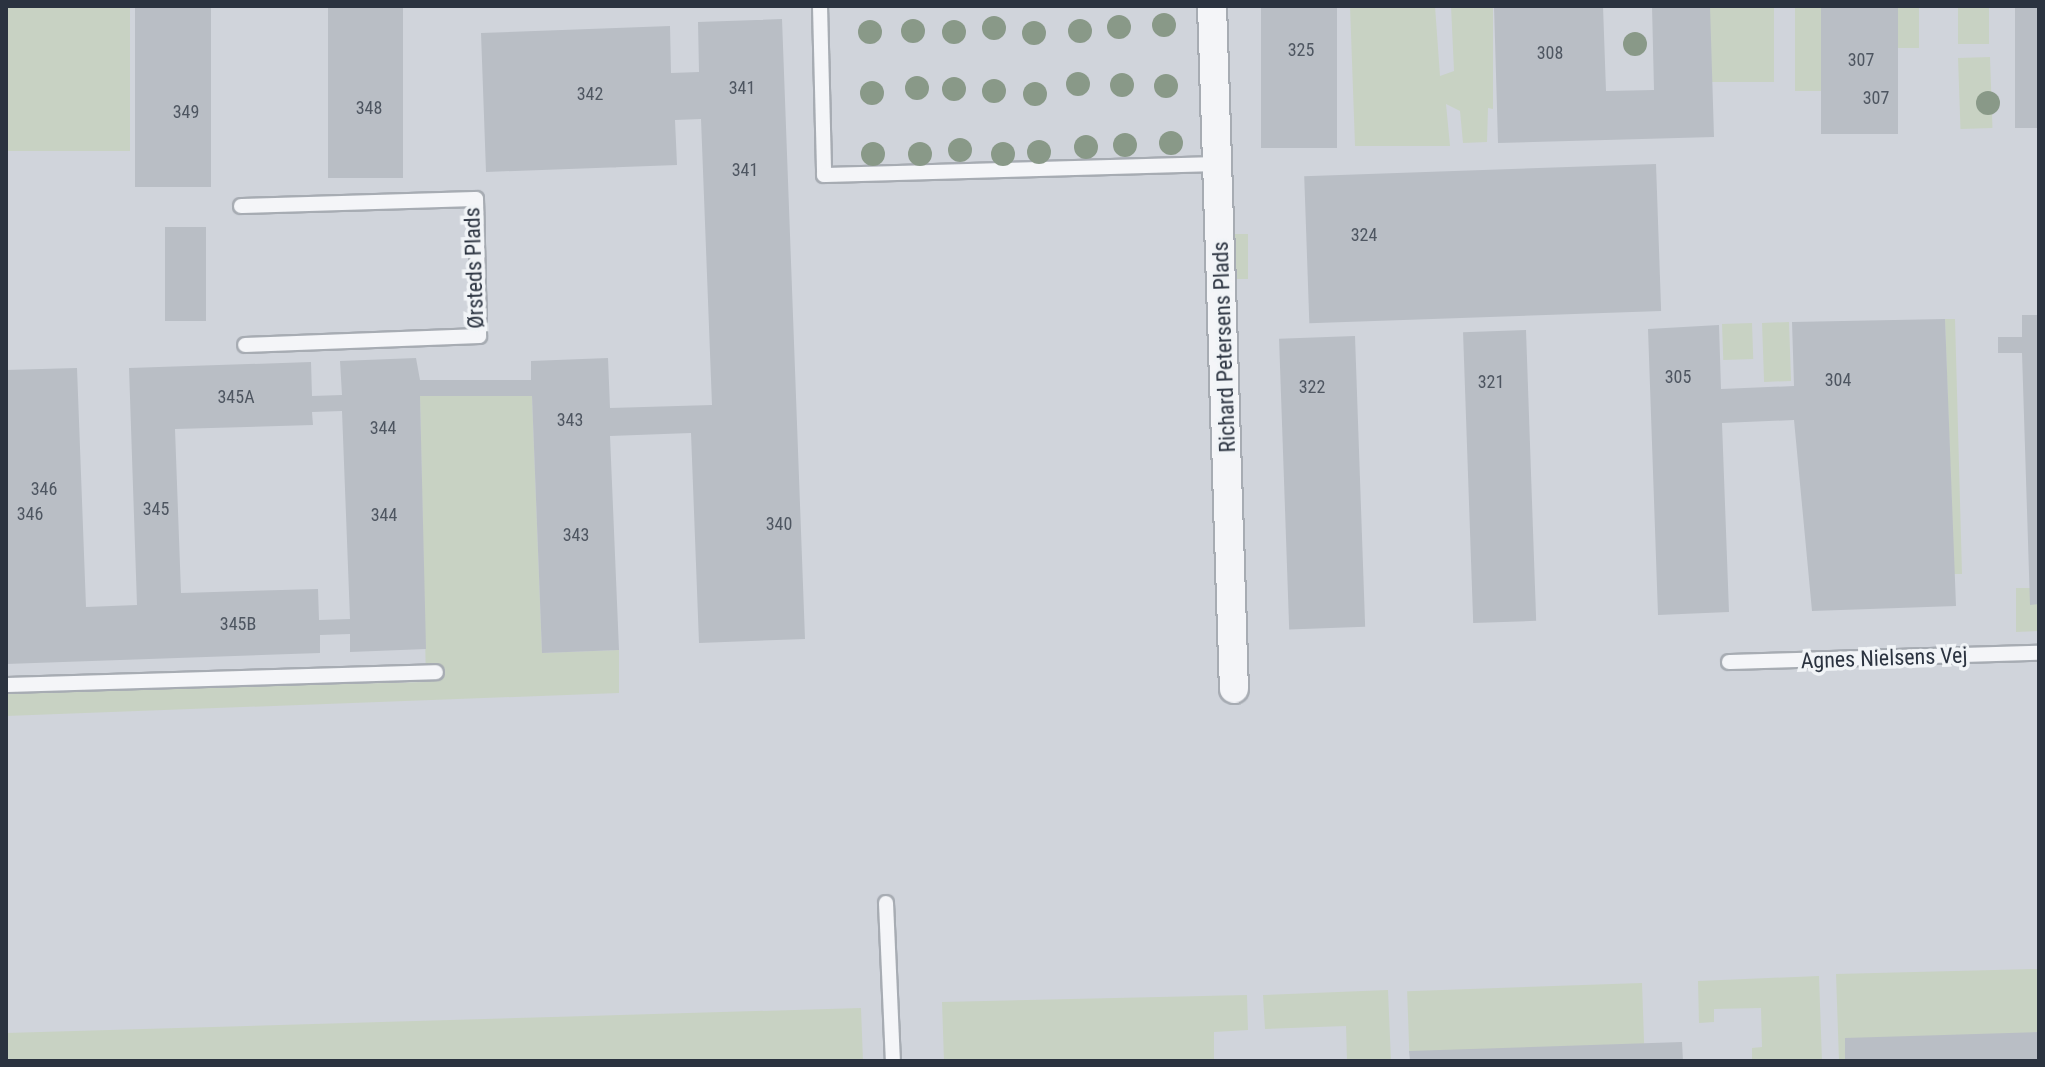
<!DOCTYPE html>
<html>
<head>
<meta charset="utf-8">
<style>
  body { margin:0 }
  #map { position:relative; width:2045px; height:1067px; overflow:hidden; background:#e2e5e9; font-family:"Roboto Condensed",sans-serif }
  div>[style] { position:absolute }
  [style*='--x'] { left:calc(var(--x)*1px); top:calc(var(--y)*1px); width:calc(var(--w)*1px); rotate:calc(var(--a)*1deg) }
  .built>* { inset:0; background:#d0d4db; transform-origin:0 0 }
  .green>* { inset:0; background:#c8d2c3; transform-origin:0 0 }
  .building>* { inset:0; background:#b9bec5; transform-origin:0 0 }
  .roads { filter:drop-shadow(2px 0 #a7acb3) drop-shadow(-2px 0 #a7acb3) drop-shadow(0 2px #a7acb3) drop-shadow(0 -2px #a7acb3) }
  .service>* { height:14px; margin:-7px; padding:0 7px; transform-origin:7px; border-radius:7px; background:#f4f5f8 }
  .minor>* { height:28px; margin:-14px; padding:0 14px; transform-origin:14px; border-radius:14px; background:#f4f5f8 }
  .trees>* { width:24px; height:24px; margin:-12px; border-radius:50%; background:#899988 }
  span { translate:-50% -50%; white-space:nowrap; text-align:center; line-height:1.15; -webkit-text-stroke:7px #f1f4f7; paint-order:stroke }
  .number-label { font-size:18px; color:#4e5661 }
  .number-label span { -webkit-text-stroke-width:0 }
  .street-label { font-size:22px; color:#2b3340 }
  .frame { position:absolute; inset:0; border:8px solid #2b3340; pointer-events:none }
</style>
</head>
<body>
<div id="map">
  <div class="built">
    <div style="left:6px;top:6px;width:2033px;height:1055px"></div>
  </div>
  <div class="green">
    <div style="left:6px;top:6px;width:124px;height:145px"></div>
    <div style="clip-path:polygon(1350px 6px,1435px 6px,1440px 76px,1454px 71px,1451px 6px,1493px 6px,1493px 109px,1488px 108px,1487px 142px,1463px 143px,1460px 111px,1446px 104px,1450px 146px,1355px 146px)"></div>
    <div style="left:1710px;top:6px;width:64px;height:76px"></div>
    <div style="left:1795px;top:6px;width:26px;height:85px"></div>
    <div style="left:1898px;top:6px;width:21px;height:42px"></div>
    <div style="left:1958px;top:6px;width:31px;height:38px"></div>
    <div style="left:1990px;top:57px;width:71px;height:32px;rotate:88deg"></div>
    <div style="left:1233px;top:234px;width:15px;height:45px"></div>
    <div style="clip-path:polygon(1945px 319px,1955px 319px,1962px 574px,1954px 574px)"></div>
    <div style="left:1789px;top:322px;width:59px;height:27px;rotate:88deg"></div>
    <div style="left:1752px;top:323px;width:36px;height:30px;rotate:88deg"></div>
    <div style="clip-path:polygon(420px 396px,532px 396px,542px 653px,619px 650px,619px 693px,6px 716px,6px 692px,426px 682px)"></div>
    <div style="clip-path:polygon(2016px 588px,2030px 588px,2030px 604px,2039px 604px,2039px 631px,2016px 632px)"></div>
    <div style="clip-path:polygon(2039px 969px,2039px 1032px,1839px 1061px,1836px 974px)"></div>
    <div style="clip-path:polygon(1819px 976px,1822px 1061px,1752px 1061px,1752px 1048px,1762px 1047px,1761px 1008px,1714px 1009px,1714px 1022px,1699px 1023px,1698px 981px)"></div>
    <div style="left:1642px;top:983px;width:61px;height:235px;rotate:88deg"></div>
    <div style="clip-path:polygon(1388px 990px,1391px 1061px,1347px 1061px,1346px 1026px,1265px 1029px,1263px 995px)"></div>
    <div style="clip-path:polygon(1247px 995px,1248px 1030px,1214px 1032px,1214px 1060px,944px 1061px,942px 1002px)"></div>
    <div style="clip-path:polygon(861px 1008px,863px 1061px,6px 1061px,6px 1033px)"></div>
  </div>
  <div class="building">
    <div style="left:135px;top:6px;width:76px;height:181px"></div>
    <div style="left:328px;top:6px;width:75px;height:172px"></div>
    <div style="left:1261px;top:6px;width:76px;height:142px"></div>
    <div style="clip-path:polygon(1494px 6px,1603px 6px,1606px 91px,1654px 90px,1652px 6px,1710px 6px,1714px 137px,1498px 143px)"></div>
    <div style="left:1821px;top:6px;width:77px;height:128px"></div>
    <div style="left:2015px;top:6px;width:24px;height:122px"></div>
    <div style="clip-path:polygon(evenodd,782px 19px,805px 639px,699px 643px,691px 433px,610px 436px,619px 650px,542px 653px,532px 396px,420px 396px,426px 649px,350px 652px,350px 634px,320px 635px,320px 653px,6px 664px,6px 370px,77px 368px,86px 607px,137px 605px,129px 368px,311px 362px,312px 396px,342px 395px,340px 361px,416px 358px,420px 380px,531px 380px,531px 361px,608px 358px,610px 408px,712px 405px,701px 119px,675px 120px,677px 165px,486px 172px,481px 33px,670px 26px,671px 73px,699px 72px,698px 22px,782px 19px,342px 411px,350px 619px,319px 620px,318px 589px,181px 593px,175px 429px,313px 425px,312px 412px,342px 411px)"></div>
    <div style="left:1656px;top:164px;width:147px;height:352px;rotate:88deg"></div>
    <div style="left:165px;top:227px;width:41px;height:94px"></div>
    <div style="clip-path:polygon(2022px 315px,2039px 315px,2039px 604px,2030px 605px,2022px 353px,1998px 353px,1998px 337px,2022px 337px)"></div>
    <div style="clip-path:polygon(1945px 319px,1956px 606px,1812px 611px,1794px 420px,1722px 423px,1729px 612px,1658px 615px,1648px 329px,1719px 325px,1721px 389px,1794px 386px,1792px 322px)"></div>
    <div style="left:1526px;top:330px;width:291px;height:63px;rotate:88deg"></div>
    <div style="left:1355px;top:336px;width:291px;height:76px;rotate:88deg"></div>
    <div style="clip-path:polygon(2039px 1032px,2039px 1061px,1845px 1061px,1845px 1038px)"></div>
    <div style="clip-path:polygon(1682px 1042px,1683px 1061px,1410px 1061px,1409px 1051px)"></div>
  </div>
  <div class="roads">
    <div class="service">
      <div style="--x:820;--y:6;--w:169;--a:88.6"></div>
      <div style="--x:824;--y:175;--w:395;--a:-1.6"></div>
      <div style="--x:241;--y:206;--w:235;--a:-1.7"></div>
      <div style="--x:476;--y:199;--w:137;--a:88.7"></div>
      <div style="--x:479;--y:336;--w:234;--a:177.8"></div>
      <div style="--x:1729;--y:662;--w:310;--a:-1.7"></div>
      <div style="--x:6;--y:685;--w:430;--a:-1.7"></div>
      <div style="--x:886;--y:903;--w:158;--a:87.5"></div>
    </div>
    <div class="minor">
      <div style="--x:1212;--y:6;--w:683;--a:88.16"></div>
    </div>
  </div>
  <div class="trees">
    <div style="left:1164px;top:25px"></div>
    <div style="left:1119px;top:27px"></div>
    <div style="left:994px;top:28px"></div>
    <div style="left:913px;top:31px"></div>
    <div style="left:1080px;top:31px"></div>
    <div style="left:870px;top:32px"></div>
    <div style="left:954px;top:32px"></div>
    <div style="left:1034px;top:33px"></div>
    <div style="left:1635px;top:44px"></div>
    <div style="left:1078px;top:84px"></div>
    <div style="left:1122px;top:85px"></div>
    <div style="left:1166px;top:86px"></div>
    <div style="left:917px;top:88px"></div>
    <div style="left:954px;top:89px"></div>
    <div style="left:994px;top:91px"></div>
    <div style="left:872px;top:93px"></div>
    <div style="left:1035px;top:94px"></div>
    <div style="left:1988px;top:103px"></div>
    <div style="left:1171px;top:143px"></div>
    <div style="left:1125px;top:145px"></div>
    <div style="left:1086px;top:147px"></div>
    <div style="left:960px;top:150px"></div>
    <div style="left:1039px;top:152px"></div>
    <div style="left:873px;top:154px"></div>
    <div style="left:920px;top:154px"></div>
    <div style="left:1003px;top:154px"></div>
  </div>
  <div class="number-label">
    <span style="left:1301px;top:50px">325</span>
    <span style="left:1550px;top:53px">308</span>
    <span style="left:1861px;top:60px">307</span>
    <span style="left:742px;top:88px">341</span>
    <span style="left:590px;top:94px">342</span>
    <span style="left:1876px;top:98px">307</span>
    <span style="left:369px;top:108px">348</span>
    <span style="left:186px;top:112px">349</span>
    <span style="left:745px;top:170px">341</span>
    <span style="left:1364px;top:235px">324</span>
    <span style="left:1678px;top:377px">305</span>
    <span style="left:1838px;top:380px">304</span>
    <span style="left:1491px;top:382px">321</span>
    <span style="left:1312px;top:387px">322</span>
    <span style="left:236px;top:397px">345A</span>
    <span style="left:570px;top:420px">343</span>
    <span style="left:383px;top:428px">344</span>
    <span style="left:44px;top:489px">346</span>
    <span style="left:156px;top:509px">345</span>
    <span style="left:30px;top:514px">346</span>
    <span style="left:384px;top:515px">344</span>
    <span style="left:779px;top:524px">340</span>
    <span style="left:576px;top:535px">343</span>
    <span style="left:238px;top:624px">345B</span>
  </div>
  <div class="street-label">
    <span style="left:474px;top:268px;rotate:-92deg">Ørsteds Plads</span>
    <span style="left:1224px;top:347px;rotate:-92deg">Richard Petersens Plads</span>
    <span style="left:1884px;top:658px;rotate:-2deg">Agnes Nielsens Vej</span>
  </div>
  <div class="frame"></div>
</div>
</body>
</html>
